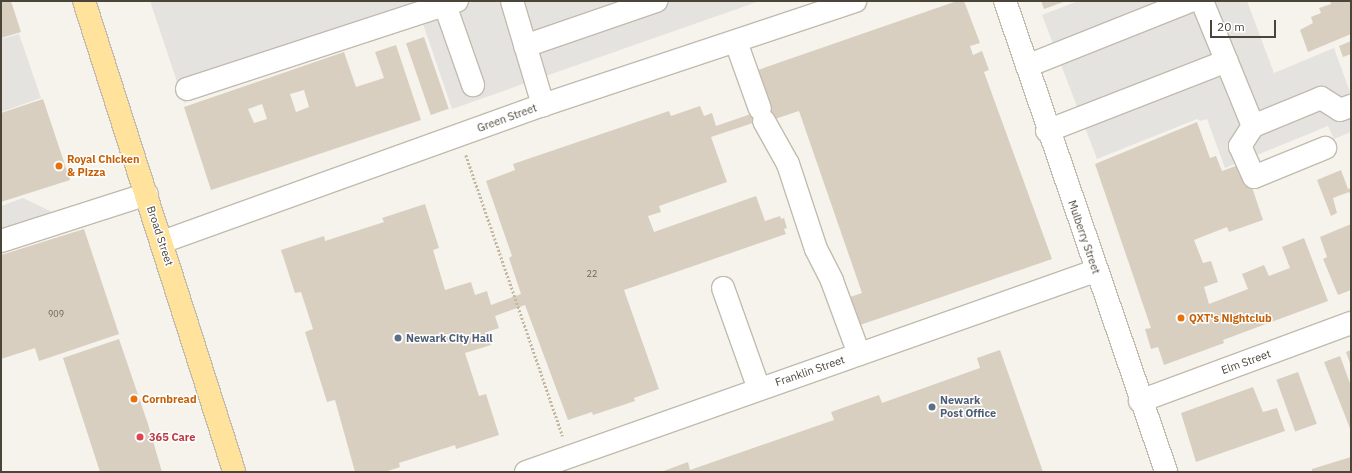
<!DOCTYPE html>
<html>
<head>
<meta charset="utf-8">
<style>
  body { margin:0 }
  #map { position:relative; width:1352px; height:473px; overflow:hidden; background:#f6f3ec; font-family:"IBM Plex Sans",sans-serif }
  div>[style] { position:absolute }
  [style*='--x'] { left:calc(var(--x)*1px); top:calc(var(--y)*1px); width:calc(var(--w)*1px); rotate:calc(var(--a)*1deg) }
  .parking>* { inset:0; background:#e5e3e0 }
  .building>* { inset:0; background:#d8cfc1; transform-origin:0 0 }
  .path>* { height:2.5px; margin-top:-1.25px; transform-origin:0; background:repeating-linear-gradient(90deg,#c4b79f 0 2px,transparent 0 4px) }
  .roads { filter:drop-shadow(1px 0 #c2bbae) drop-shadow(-1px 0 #c2bbae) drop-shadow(0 1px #c2bbae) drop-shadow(0 -1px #c2bbae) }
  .minor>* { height:22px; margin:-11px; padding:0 11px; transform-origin:11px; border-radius:11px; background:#fff }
  .major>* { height:22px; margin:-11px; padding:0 11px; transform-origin:11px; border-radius:11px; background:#ffe39c }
  .dots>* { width:11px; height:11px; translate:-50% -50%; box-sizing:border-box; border:2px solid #fff; border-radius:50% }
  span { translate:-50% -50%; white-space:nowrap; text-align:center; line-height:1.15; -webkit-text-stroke:3px #fff; paint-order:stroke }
  .number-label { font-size:9px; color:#6e675b }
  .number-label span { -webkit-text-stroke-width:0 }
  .street-label { font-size:11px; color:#4b4439 }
  .food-label { font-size:11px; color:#c56008; font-weight:700 }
  .left { translate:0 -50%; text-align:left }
  .service-label { font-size:11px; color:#4e5e75; font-weight:700 }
  .health-label { font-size:11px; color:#be3a42; font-weight:700 }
  .frame { position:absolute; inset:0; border:2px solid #4b4439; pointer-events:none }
  .scale { position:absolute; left:1210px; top:20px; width:66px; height:18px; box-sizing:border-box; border:2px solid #4b4439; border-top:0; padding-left:5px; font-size:12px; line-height:14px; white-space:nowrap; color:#4b4439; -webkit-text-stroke:3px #fff; paint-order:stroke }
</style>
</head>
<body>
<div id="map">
  <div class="parking">
    <div style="clip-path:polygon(150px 1px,760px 1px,452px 109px,421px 18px,184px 103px)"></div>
    <div style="clip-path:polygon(1078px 1px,1247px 1px,1274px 73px,1334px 48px,1351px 95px,1351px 132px,1334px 139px,1328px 126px,1225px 168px,1207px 119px,1201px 121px,1197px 119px,1097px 159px,1042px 15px)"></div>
    <div style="clip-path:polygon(19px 34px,41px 98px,1px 112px,1px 39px)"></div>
    <div style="clip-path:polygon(23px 198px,52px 212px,76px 205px,84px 225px,1px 252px,1px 206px)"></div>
  </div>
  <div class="building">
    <div style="clip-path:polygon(1px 1px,11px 1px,21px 32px,1px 38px)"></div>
    <div style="clip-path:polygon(957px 1px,964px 1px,980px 43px,970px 46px,973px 55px,982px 51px,989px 70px,984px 72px,1052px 259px,860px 325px,850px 297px,862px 293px,799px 111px,775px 119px,774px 116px,711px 137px,727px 182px,659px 206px,661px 212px,648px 216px,654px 232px,756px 196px,765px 221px,780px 216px,781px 219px,784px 218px,787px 228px,784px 229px,786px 234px,624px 290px,659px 389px,634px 398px,635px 401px,593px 415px,592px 412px,568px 420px,525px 305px,495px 316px,499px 328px,487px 332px,491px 345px,465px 353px,479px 396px,486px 394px,499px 435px,456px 449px,455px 445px,399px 463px,400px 467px,385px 472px,355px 472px,335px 400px,327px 402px,305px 332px,313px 329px,301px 292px,295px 293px,281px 250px,324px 236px,325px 241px,384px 222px,382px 218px,425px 204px,439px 248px,433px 250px,445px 290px,471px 282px,475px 295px,487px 291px,491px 305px,521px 294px,509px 258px,512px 256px,486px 181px,515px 170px,513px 164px,669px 111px,671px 116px,700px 106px,704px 116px,712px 113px,716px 126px,771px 107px,758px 70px)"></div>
    <div style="clip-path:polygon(1041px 1px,1066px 1px,1044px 9px)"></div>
    <div style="clip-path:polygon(1330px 1px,1351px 1px,1351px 34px,1308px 52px,1300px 30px,1313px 23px,1311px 17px,1321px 13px,1319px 8px,1331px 4px)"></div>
    <div style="left:424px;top:37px;width:76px;height:19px;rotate:71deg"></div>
    <div style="clip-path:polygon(1351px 41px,1351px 54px,1343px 57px,1339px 46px)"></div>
    <div style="clip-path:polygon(evenodd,396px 45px,421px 120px,211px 190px,184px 107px,344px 52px,356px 87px,384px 78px,375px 52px,396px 45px,304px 90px,309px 107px,296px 112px,290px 94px,304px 90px,396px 45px,262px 104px,267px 119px,254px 123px,248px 109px,262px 104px)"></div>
    <div style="clip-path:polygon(43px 99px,70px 180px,1px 202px,1px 113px)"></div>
    <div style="clip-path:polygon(1197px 122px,1210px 158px,1216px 156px,1222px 171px,1244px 163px,1263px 220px,1229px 232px,1227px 227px,1194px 240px,1203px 263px,1211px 261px,1218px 282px,1204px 287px,1209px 304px,1248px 289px,1242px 274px,1264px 265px,1269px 276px,1290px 268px,1282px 247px,1304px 238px,1328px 301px,1223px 340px,1224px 343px,1164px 365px,1158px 347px,1151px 349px,1145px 329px,1151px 328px,1095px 164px)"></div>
    <div style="clip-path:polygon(1341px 170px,1348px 189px,1351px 188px,1351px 196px,1349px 192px,1333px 198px,1337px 213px,1331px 216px,1317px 180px)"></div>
    <div style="clip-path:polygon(1351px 224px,1351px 290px,1338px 295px,1323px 259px,1327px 257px,1320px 237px)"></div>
    <div style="clip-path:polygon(84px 229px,119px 334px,39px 361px,35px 348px,1px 359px,1px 255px)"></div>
    <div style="clip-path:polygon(119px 339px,148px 424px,162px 472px,100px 472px,63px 358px)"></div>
    <div style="clip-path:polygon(1000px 350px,1043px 472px,661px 472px,688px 462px,690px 470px,834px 420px,831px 412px,879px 395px,882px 403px,980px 368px,977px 358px)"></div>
    <div style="clip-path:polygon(1351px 350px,1351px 366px,1346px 352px)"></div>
    <div style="clip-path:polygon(1340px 356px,1351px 386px,1351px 431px,1324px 362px)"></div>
    <div style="left:1298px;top:372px;width:55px;height:23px;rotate:70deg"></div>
    <div style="clip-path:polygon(1253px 387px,1263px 412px,1277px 408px,1285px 431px,1196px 462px,1181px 413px)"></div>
    <div style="clip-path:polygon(1351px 457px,1351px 472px,1312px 472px,1312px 469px)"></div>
  </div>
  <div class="path">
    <div style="--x:466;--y:155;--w:297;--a:71"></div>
  </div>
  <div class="roads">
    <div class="minor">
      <div style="--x:512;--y:1;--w:109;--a:73.4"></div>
      <div style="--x:1005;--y:1;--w:498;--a:71.1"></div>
      <div style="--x:1202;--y:1;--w:135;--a:67.8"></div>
      <div style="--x:1253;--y:126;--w:74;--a:-22.4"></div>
      <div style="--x:1321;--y:98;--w:22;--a:32"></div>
      <div style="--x:1340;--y:110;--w:12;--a:-20"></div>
      <div style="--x:445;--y:5;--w:85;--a:70.7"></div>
      <div style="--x:736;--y:42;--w:71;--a:70.3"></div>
      <div style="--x:525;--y:46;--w:139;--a:-19"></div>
      <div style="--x:1027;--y:66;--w:175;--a:-21.7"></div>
      <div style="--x:187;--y:89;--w:284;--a:-18.1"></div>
      <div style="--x:764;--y:121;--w:49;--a:60.8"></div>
      <div style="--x:788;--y:164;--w:89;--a:71.8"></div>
      <div style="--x:816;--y:249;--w:36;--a:63"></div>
      <div style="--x:832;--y:281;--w:78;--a:69.7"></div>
      <div style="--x:1253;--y:126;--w:24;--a:123"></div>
      <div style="--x:1240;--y:146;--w:34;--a:66"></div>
      <div style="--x:1254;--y:177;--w:77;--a:-22.2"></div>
      <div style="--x:1047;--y:131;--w:193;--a:-21.3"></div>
      <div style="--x:1;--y:241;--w:153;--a:-17.8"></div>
      <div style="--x:162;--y:242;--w:405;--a:-19.8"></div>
      <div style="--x:543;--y:105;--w:329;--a:-18.4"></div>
      <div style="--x:723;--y:288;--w:107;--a:70.4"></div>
      <div style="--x:1140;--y:401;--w:225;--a:-20.3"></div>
      <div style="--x:526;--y:472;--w:603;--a:-19.46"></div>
    </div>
    <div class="major">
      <div style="--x:84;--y:1;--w:494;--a:72.3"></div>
    </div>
  </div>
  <div class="dots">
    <div style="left:59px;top:166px;background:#e8710a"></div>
    <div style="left:1181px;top:318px;background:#e8710a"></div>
    <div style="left:398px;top:338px;background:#5c6f8a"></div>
    <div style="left:134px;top:399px;background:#e8710a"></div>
    <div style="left:932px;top:407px;background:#5c6f8a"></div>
    <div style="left:140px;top:437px;background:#e0444e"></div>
  </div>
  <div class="number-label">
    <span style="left:592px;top:274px">22</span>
    <span style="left:56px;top:314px">909</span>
  </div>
  <div class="street-label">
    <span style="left:507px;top:118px;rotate:-20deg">Green Street</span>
    <span style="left:160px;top:236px;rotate:72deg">Broad Street</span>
    <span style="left:1084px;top:237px;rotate:71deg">Mulberry Street</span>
    <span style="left:1246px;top:362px;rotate:-20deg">Elm Street</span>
    <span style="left:810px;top:371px;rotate:-19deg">Franklin Street</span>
  </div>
  <div class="food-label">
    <span class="left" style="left:67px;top:166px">Royal Chicken<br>&amp; Pizza</span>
    <span class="left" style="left:1189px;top:318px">QXT's Nightclub</span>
    <span class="left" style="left:142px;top:399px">Cornbread</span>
  </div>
  <div class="service-label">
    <span class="left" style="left:406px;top:338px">Newark City Hall</span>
    <span class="left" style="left:940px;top:407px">Newark<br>Post Office</span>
  </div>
  <div class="health-label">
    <span class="left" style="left:149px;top:437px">365 Care</span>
  </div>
  <div class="frame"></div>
  <div class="scale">20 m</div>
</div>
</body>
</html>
